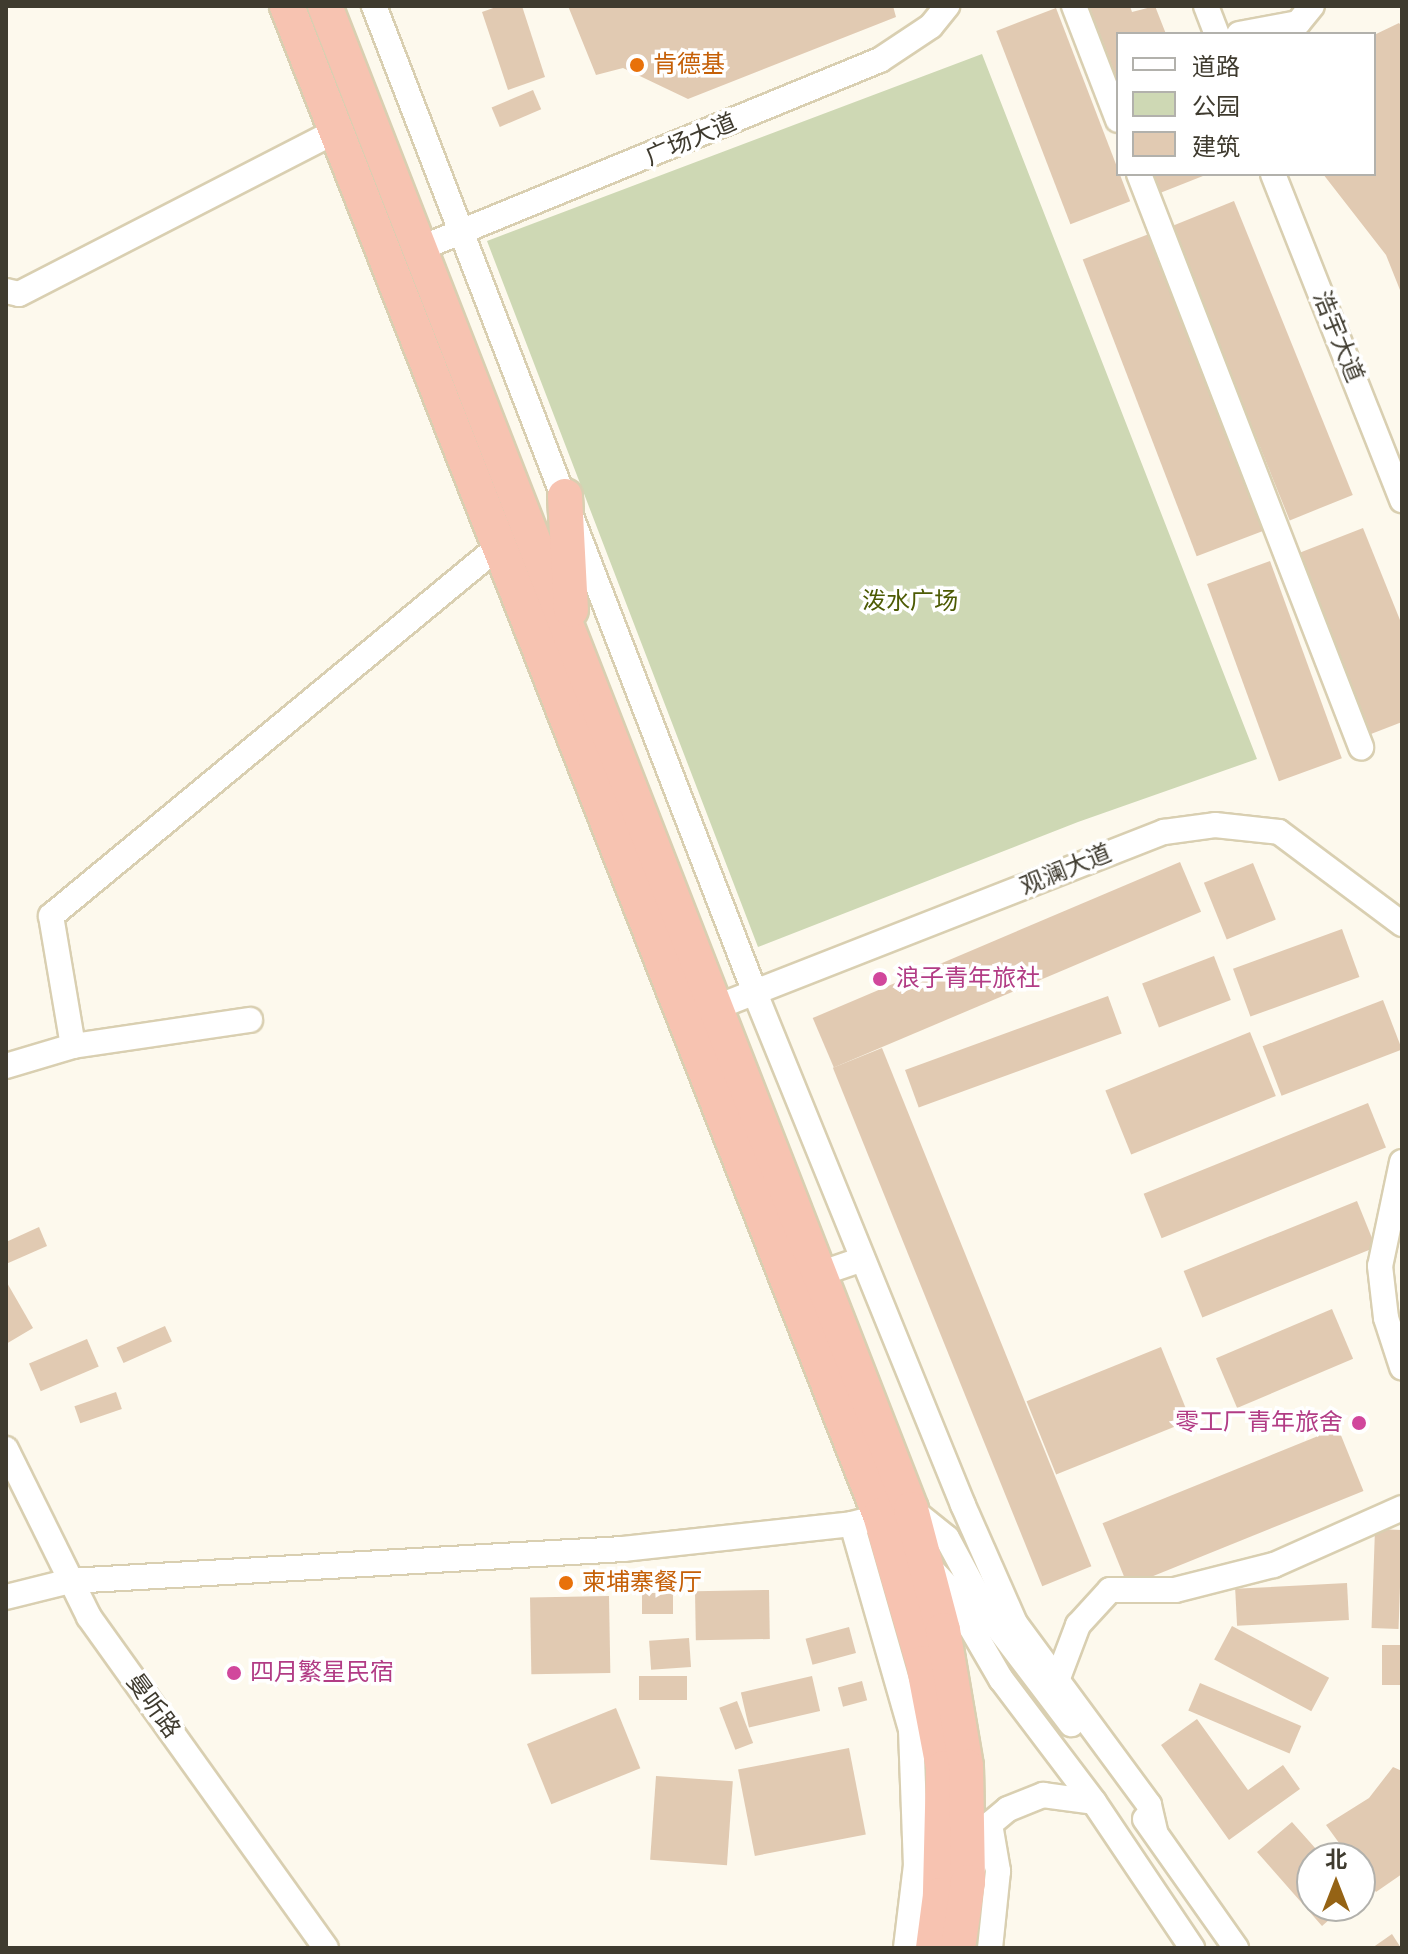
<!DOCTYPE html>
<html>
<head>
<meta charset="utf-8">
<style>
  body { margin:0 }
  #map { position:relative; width:1408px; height:1954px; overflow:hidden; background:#fdf9ed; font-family:"Fira Sans Condensed","Noto Sans SC",sans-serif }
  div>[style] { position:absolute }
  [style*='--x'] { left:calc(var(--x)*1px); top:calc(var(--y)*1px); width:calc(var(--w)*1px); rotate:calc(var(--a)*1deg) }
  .green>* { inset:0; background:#ced8b4 }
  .building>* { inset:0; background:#e1cab2; transform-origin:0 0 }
  .roads { filter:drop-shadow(2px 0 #d9cfb1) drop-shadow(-2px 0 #d9cfb1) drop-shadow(0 2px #d9cfb1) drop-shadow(0 -2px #d9cfb1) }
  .minor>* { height:24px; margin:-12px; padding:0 12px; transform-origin:12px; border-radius:12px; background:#fff }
  .highway>* { height:34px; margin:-17px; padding:0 17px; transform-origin:17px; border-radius:17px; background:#f7c3b1 }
  .dots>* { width:22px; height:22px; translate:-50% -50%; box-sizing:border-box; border:4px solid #fff; border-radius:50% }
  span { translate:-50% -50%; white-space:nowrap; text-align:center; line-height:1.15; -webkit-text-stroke:7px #fff; paint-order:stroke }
  .food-label { font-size:24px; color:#c56008 }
  .left { translate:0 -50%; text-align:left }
  .street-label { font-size:24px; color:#3f3b2f }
  .park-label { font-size:24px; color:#4d5b04 }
  .hotel-label { font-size:24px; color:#b23c85 }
  .right { translate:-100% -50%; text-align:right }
  .frame { position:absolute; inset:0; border:8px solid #3f3b2f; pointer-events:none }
  .legend { position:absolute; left:1116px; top:32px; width:260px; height:144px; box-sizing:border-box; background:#fff; border:2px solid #b2b1ac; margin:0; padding:10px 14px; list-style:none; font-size:24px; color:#3f3b2f }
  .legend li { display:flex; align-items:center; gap:16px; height:40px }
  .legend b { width:40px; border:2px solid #b2b1ac }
  .north { position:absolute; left:1296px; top:1842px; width:80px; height:80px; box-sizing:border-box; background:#fff; border:2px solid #b2b1ac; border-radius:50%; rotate:0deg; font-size:22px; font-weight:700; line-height:32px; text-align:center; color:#3f3b2f }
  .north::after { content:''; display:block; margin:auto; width:28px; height:36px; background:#956315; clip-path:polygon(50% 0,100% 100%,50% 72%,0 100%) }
</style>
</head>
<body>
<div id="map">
  <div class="green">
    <div style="clip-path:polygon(982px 54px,1257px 759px,1078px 822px,758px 947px,487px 241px)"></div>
  </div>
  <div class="building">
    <div style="clip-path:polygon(499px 6px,522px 6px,545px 77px,508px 90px,482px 12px)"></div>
    <div style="clip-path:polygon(568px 6px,893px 6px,896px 17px,688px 99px,623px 68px,596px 75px)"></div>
    <div style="clip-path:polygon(1089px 6px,1130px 6px,1132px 12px,1155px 6px,1166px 34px,1118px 34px,1118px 81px)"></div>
    <div style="left:1056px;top:8px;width:207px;height:64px;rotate:69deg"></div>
    <div style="clip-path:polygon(1399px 23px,1402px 27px,1402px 295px,1386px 255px,1323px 174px,1374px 174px,1374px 35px)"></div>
    <div style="left:533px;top:90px;width:21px;height:45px;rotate:67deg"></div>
    <div style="clip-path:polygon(1153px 174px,1208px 174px,1160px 193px)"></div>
    <div style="left:1234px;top:201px;width:317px;height:68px;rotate:68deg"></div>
    <div style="left:1149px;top:234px;width:318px;height:71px;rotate:69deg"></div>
    <div style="clip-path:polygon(1363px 528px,1402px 625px,1402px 722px,1371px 734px,1299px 553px)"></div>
    <div style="left:1270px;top:561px;width:210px;height:67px;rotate:70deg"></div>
    <div style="left:1180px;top:862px;width:54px;height:399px;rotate:67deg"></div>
    <div style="left:1253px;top:863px;width:61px;height:53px;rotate:68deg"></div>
    <div style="left:1342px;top:929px;width:51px;height:116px;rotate:70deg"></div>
    <div style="left:1214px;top:956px;width:47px;height:77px;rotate:69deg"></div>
    <div style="left:1108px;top:996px;width:40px;height:216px;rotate:70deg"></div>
    <div style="left:1383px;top:1000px;width:53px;height:129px;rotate:69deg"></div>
    <div style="left:1250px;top:1032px;width:69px;height:156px;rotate:68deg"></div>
    <div style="left:882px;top:1048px;width:559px;height:53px;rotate:68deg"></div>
    <div style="left:1368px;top:1103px;width:48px;height:242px;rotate:68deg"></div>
    <div style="left:1357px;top:1201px;width:50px;height:187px;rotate:68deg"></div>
    <div style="clip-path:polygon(39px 1227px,47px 1246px,6px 1264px,6px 1242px)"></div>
    <div style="clip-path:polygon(6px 1281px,33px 1328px,6px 1344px)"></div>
    <div style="left:1332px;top:1309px;width:54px;height:126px;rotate:67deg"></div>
    <div style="left:165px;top:1326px;width:17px;height:53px;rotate:66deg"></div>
    <div style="left:87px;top:1339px;width:30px;height:63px;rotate:67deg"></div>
    <div style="left:1161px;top:1347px;width:79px;height:145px;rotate:68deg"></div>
    <div style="left:116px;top:1392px;width:18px;height:44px;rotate:71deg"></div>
    <div style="left:1338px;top:1428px;width:68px;height:254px;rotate:68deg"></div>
    <div style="left:1375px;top:1529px;width:27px;height:99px;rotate:2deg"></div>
    <div style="left:1347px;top:1583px;width:37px;height:112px;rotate:87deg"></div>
    <div style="left:769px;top:1590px;width:49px;height:74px;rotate:89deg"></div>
    <div style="left:642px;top:1593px;width:31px;height:21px"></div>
    <div style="left:609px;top:1596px;width:77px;height:79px;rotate:89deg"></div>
    <div style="left:1232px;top:1626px;width:110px;height:38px;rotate:28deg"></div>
    <div style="left:849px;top:1627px;width:27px;height:45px;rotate:75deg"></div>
    <div style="left:689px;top:1638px;width:29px;height:40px;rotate:86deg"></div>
    <div style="left:1382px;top:1645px;width:20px;height:40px"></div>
    <div style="left:687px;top:1676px;width:24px;height:48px;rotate:90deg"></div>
    <div style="left:812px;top:1676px;width:36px;height:73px;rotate:77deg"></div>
    <div style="left:862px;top:1681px;width:20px;height:25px;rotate:75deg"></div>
    <div style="left:1200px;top:1683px;width:110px;height:30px;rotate:23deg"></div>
    <div style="left:737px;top:1701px;width:45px;height:19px;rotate:69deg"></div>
    <div style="left:616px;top:1708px;width:65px;height:96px;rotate:68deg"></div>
    <div style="clip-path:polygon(1197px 1719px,1248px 1790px,1283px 1765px,1300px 1789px,1229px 1840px,1161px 1745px)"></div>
    <div style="left:849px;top:1748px;width:88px;height:113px;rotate:79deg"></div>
    <div style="clip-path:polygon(1393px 1767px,1402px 1771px,1402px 1874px,1376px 1892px,1360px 1871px,1360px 1858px,1350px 1858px,1326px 1825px,1369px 1798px)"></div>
    <div style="left:656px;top:1776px;width:77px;height:84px;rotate:4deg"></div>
    <div style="clip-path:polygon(1292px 1822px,1324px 1858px,1312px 1858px,1312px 1906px,1345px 1906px,1322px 1926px,1257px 1852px)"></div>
    <div style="clip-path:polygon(1392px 1934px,1401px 1948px,1372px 1948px)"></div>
  </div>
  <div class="roads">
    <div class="minor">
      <div style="--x:374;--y:6;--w:1058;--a:68.89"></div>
      <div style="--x:755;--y:993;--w:553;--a:67.89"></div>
      <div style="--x:963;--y:1505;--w:129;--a:66.2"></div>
      <div style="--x:1015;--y:1623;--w:226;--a:53.6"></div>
      <div style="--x:1149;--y:1805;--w:28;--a:77"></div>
      <div style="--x:1074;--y:6;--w:122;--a:68.9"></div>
      <div style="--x:1206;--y:6;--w:30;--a:69"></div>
      <div style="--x:1239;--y:34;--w:60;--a:-10.6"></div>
      <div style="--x:1298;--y:23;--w:22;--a:-51"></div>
      <div style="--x:1139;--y:174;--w:615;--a:68.82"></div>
      <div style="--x:1273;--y:174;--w:351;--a:68.4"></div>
      <div style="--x:419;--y:249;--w:498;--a:-22.3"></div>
      <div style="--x:880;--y:60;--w:61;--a:-33.7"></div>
      <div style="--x:931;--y:26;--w:26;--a:-51"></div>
      <div style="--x:6;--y:291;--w:13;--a:13"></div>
      <div style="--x:19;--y:294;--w:356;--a:-27.2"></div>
      <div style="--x:717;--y:1007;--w:480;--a:-21.4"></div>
      <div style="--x:1164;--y:832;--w:51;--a:-7.8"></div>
      <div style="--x:1215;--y:825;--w:64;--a:6.2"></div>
      <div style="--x:1279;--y:832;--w:154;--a:36.8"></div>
      <div style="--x:73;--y:1046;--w:132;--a:-99.6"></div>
      <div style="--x:51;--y:916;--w:581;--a:-39.55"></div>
      <div style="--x:6;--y:1066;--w:70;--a:-16.6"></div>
      <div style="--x:73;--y:1046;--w:179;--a:-8.4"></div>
      <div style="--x:1402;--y:1162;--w:106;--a:101.9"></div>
      <div style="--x:1380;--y:1266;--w:52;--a:83.4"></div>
      <div style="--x:1386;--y:1318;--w:52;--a:71.9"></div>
      <div style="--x:819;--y:1274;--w:46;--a:-18.8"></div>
      <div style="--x:6;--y:1449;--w:187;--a:63.7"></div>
      <div style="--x:89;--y:1617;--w:407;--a:54.4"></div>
      <div style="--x:852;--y:1524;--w:214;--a:74"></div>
      <div style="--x:911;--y:1730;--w:135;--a:87.9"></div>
      <div style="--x:916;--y:1865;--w:84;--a:96.9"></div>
      <div style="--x:930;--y:1568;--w:25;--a:47"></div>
      <div style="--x:947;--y:1586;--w:108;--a:59.9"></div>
      <div style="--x:1001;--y:1679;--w:154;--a:52.9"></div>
      <div style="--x:1094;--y:1802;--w:176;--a:56.1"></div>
      <div style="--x:6;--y:1597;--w:66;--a:-14"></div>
      <div style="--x:70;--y:1581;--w:554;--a:-3.31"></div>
      <div style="--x:623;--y:1549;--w:230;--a:-6.2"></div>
      <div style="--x:852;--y:1524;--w:61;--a:-14.3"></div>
      <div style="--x:911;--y:1509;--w:46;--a:38.9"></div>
      <div style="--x:947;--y:1538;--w:89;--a:61.7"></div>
      <div style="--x:989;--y:1616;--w:136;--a:52.8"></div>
      <div style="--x:1058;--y:1678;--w:57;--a:-69.3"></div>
      <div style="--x:1078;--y:1625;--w:47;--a:-47.6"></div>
      <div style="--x:1110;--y:1590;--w:65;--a:0"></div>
      <div style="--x:1175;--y:1590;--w:102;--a:-14.2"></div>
      <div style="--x:1274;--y:1565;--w:140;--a:-24"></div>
      <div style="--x:1145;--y:1819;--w:158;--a:54.8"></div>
      <div style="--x:990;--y:1824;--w:48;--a:80.3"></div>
      <div style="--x:998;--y:1871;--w:77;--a:95.9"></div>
      <div style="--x:973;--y:1868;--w:47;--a:-68.9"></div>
      <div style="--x:990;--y:1824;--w:23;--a:-40"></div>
      <div style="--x:1008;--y:1809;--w:38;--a:-22"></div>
      <div style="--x:1043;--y:1795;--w:51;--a:7.8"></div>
    </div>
    <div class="highway">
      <div style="--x:287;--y:6;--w:1621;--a:68.55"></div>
      <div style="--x:880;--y:1515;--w:154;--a:73.8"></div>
      <div style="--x:923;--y:1663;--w:107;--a:79.2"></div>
      <div style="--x:943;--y:1768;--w:127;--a:91.4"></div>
      <div style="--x:940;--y:1895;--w:53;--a:97.5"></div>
      <div style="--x:325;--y:6;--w:1613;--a:68.7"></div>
      <div style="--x:911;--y:1509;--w:125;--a:75.2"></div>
      <div style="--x:943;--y:1630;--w:138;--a:80.4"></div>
      <div style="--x:966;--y:1766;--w:116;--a:89"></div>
      <div style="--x:968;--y:1882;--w:67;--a:98.6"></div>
      <div style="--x:565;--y:496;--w:114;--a:87"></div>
    </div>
  </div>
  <div class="dots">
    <div style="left:637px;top:65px;background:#e8710a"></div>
    <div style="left:880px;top:979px;background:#d1479c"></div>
    <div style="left:1359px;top:1423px;background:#d1479c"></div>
    <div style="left:566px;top:1583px;background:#e8710a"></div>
    <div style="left:234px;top:1673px;background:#d1479c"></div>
  </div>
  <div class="food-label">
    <span class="left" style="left:653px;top:65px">肯德基</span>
    <span class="left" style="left:582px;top:1583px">柬埔寨餐厅</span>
  </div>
  <div class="street-label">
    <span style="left:691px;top:140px;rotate:-23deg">广场大道</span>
    <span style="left:1338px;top:337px;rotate:68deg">浩宇大道</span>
    <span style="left:1066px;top:870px;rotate:-22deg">观澜大道</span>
    <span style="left:153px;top:1706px;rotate:54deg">曼听路</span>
  </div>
  <div class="park-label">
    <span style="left:910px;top:602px">泼水广场</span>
  </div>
  <div class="hotel-label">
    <span class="left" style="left:896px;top:979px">浪子青年旅社</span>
    <span class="right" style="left:1343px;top:1423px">零工厂青年旅舍</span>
    <span class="left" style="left:250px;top:1673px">四月繁星民宿</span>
  </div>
  <div class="frame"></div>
  <ul class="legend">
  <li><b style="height:10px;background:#fff"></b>道路</li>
  <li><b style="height:22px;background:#ced8b4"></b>公园</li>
  <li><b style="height:22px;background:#e1cab2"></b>建筑</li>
  </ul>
  <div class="north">北</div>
</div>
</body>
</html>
